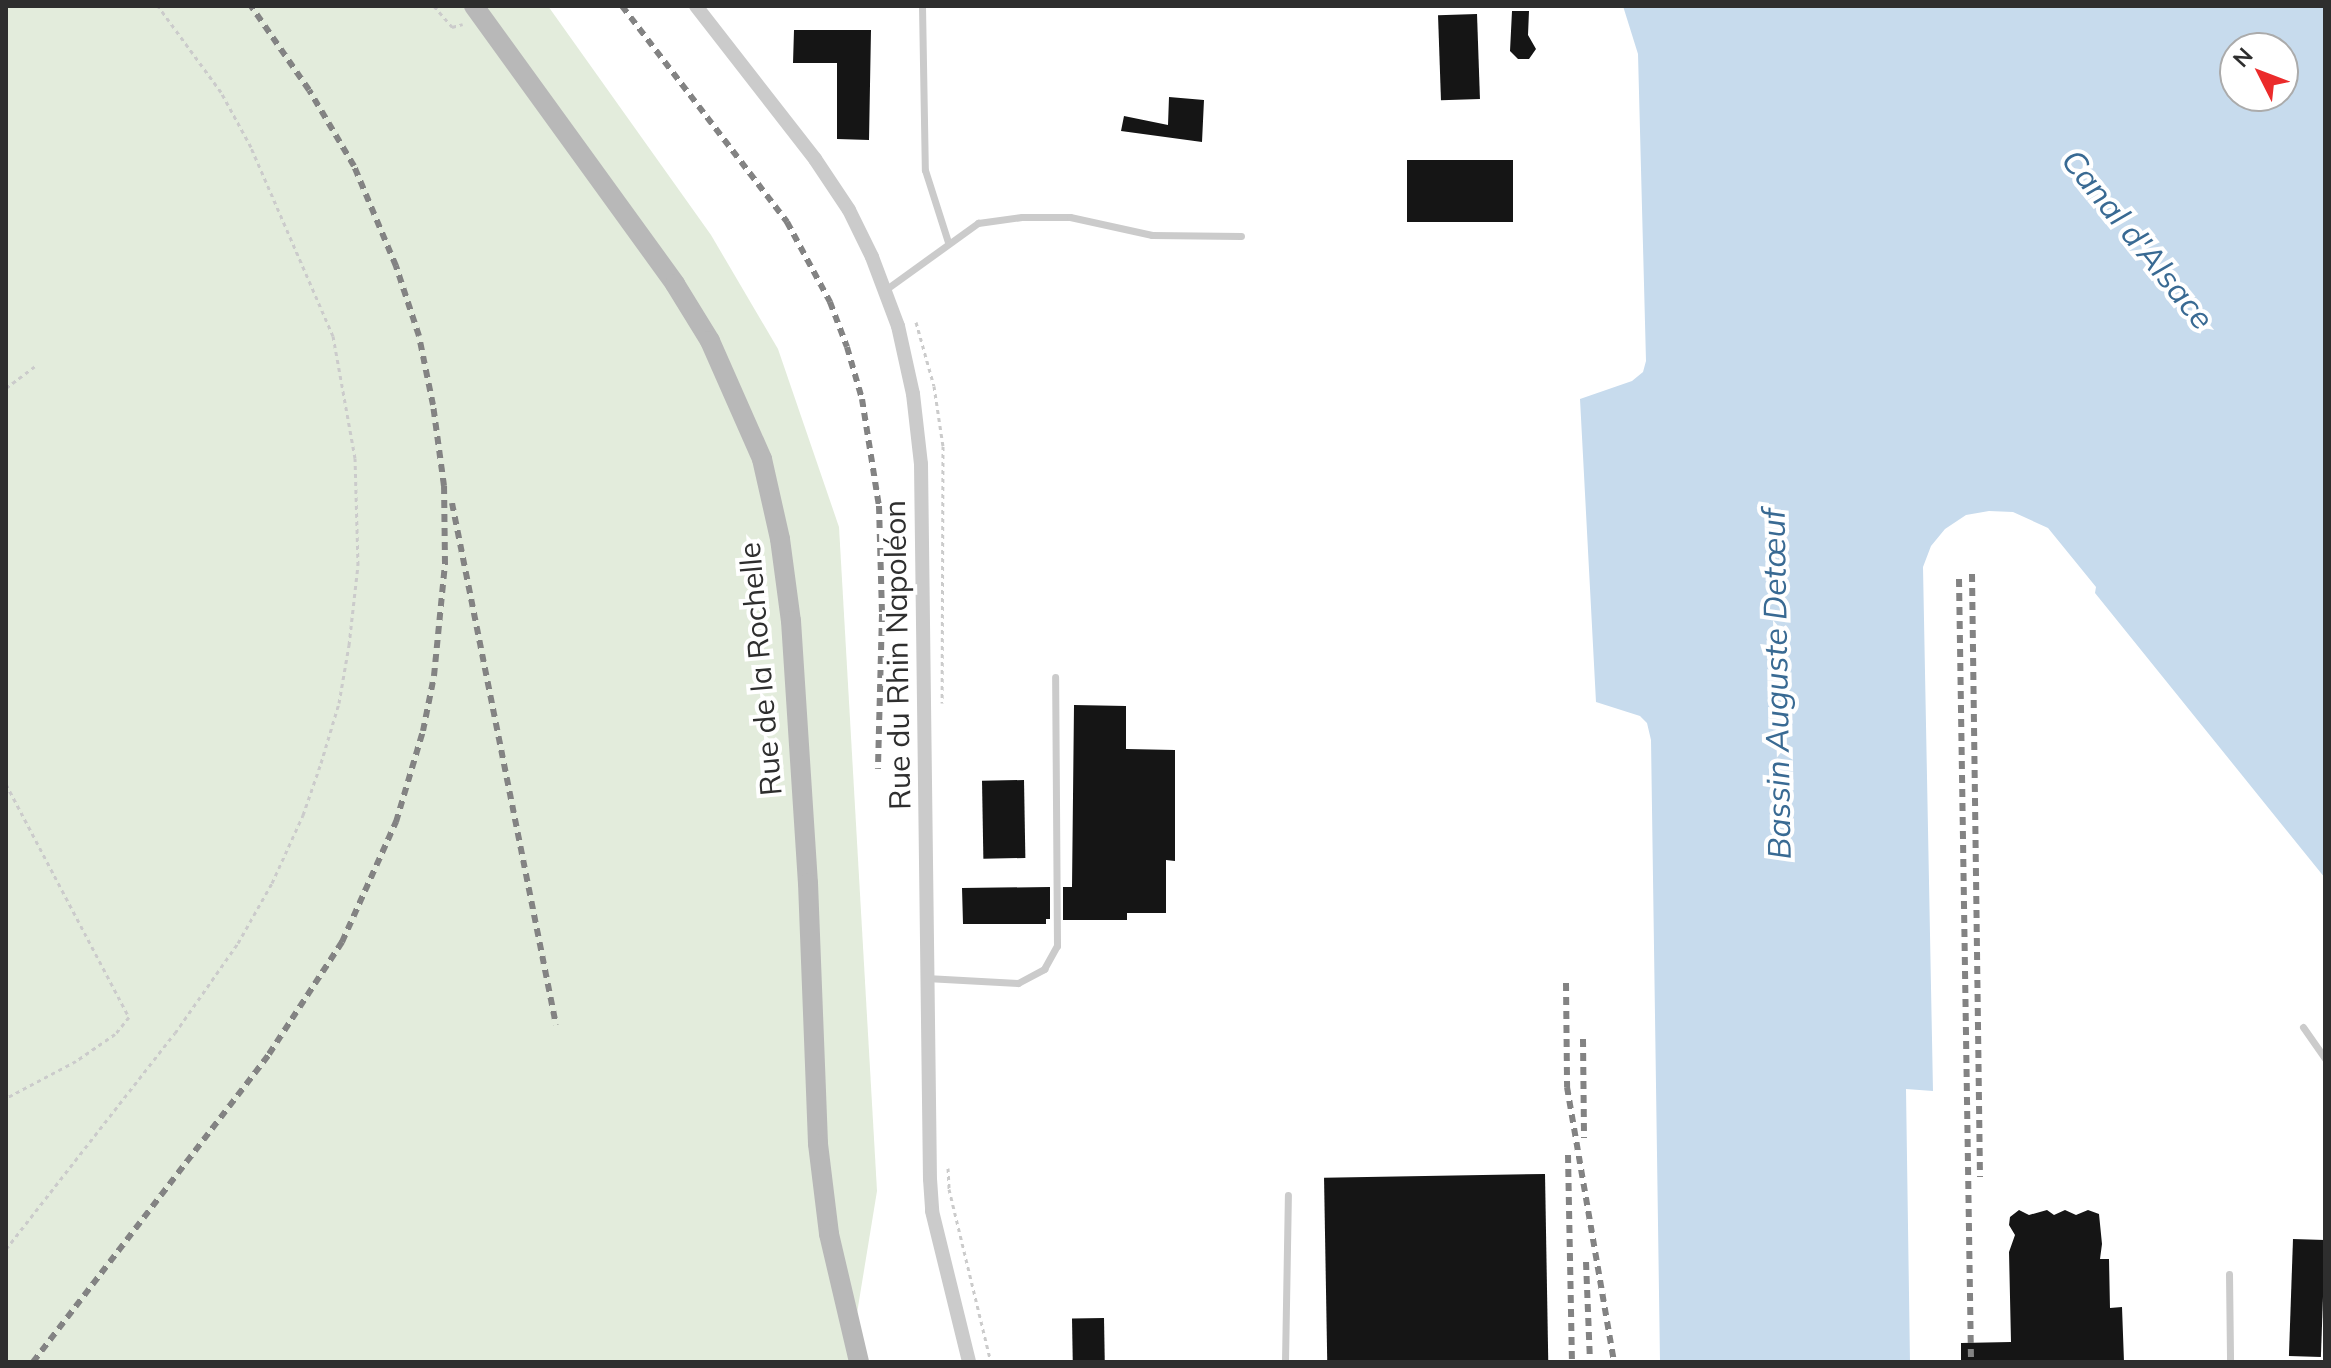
<!DOCTYPE html>
<html>
<head>
<meta charset="utf-8">
<style>
  body { margin:0 }
  #map { position:relative; width:2331px; height:1368px; overflow:hidden; background:#fff; font-family:Mulish,sans-serif }
  div>[style] { position:absolute }
  [style*='--x'] { left:calc(var(--x)*1px); top:calc(var(--y)*1px); width:calc(var(--w)*1px); rotate:calc(var(--a)*1deg) }
  .green>* { inset:0; background:#e3ecdc }
  .water>* { inset:0; background:#c7dbed }
  .building>* { inset:0; background:#151515; transform-origin:0 0 }
  .path>* { height:3px; margin-top:-1.5px; transform-origin:0; background:repeating-linear-gradient(90deg,#cbcbcb 0 4px,transparent 0 8px) }
  .service>* { height:7px; margin:-3.5px; padding:0 3.5px; transform-origin:3.5px; border-radius:3.5px; background:#cbcbcb }
  .minor>* { height:14px; margin:-7px; padding:0 7px; transform-origin:7px; border-radius:7px; background:#cbcbcb }
  .secondary>* { height:20px; margin:-10px; padding:0 10px; transform-origin:10px; border-radius:10px; background:#b8b8b8 }
  .rail>* { height:6px; margin-top:-3px; transform-origin:0; background:repeating-linear-gradient(90deg,#838383 0 8px,transparent 0 14px) }
  span { translate:-50% -50%; white-space:nowrap; text-align:center; line-height:1.15; -webkit-text-stroke:8px #fff; paint-order:stroke }
  .street-label { font-size:30px; color:#2e2e2e }
  .water-label { font-size:32px; color:#396a93; font-style:italic }
  .frame { position:absolute; inset:0; border:8px solid #2e2e2e; pointer-events:none }
  .north { position:absolute; left:2219px; top:32px; width:80px; height:80px; box-sizing:border-box; background:#fff; border:2px solid #ababab; border-radius:50%; rotate:312deg; font-size:22px; font-weight:700; line-height:32px; text-align:center; color:#2e2e2e }
  .north::after { content:''; display:block; margin:auto; width:28px; height:36px; background:#eb2b2b; clip-path:polygon(50% 0,100% 100%,50% 72%,0 100%) }
</style>
</head>
<body>
<div id="map">
  <div class="green">
    <div style="clip-path:polygon(6px 6px,548px 6px,711px 235px,778px 349px,839px 527px,877px 1191px,849px 1362px,6px 1362px)"></div>
  </div>
  <div class="water">
    <div style="clip-path:polygon(evenodd,1623px 6px,2325px 6px,2325px 878px,2095px 593px,2096px 587px,2048px 528px,2013px 512px,1989px 511px,1966px 515px,1945px 529px,1931px 546px,1923px 567px,1933px 1091px,1906px 1089px,1910px 1362px,1660px 1362px,1651px 740px,1647px 723px,1640px 716px,1596px 702px,1580px 399px,1632px 381px,1643px 372px,1646px 361px,1638px 54px,1623px 6px,2235px 48px,2283px 48px,2283px 96px,2235px 96px,2235px 48px)"></div>
  </div>
  <div class="building">
    <div style="clip-path:polygon(1512px 11px,1529px 11px,1528px 35px,1536px 49px,1529px 59px,1518px 59px,1510px 51px)"></div>
    <div style="left:1477px;top:14px;width:85px;height:39px;rotate:88deg"></div>
    <div style="clip-path:polygon(794px 30px,871px 30px,869px 140px,837px 139px,837px 63px,793px 63px)"></div>
    <div style="clip-path:polygon(1169px 97px,1204px 100px,1202px 142px,1121px 131px,1124px 116px,1168px 125px)"></div>
    <div style="left:1407px;top:160px;width:106px;height:62px"></div>
    <div style="clip-path:polygon(1074px 705px,1126px 706px,1126px 749px,1175px 750px,1175px 861px,1166px 860px,1166px 913px,1127px 913px,1127px 920px,1063px 920px,1063px 887px,1072px 887px)"></div>
    <div style="left:1024px;top:780px;width:78px;height:42px;rotate:89deg"></div>
    <div style="clip-path:polygon(1050px 887px,1050px 919px,1046px 919px,1046px 924px,963px 924px,962px 888px)"></div>
    <div style="left:1545px;top:1174px;width:188px;height:221px;rotate:89deg"></div>
    <div style="clip-path:polygon(2019px 1210px,2029px 1215px,2047px 1210px,2054px 1215px,2065px 1210px,2076px 1215px,2088px 1210px,2099px 1214px,2102px 1244px,2100px 1259px,2109px 1259px,2110px 1308px,2122px 1307px,2124px 1362px,1961px 1362px,1961px 1343px,2011px 1342px,2009px 1252px,2015px 1235px,2009px 1225px,2010px 1217px)"></div>
    <div style="left:2293px;top:1239px;width:32px;height:117px;rotate:2deg"></div>
    <div style="left:1104px;top:1318px;width:44px;height:32px;rotate:89deg"></div>
  </div>
  <div class="path">
    <div style="--x:434;--y:6;--w:28;--a:49"></div>
    <div style="--x:452;--y:27;--w:11;--a:-15"></div>
    <div style="--x:916;--y:322;--w:66;--a:74.3"></div>
    <div style="--x:934;--y:386;--w:61;--a:81.5"></div>
    <div style="--x:943;--y:446;--w:257;--a:90.2"></div>
    <div style="--x:6;--y:388;--w:38;--a:-37"></div>
    <div style="--x:6;--y:784;--w:263;--a:62.2"></div>
    <div style="--x:129;--y:1017;--w:22;--a:129"></div>
    <div style="--x:115;--y:1034;--w:47;--a:145.3"></div>
    <div style="--x:76;--y:1061;--w:79;--a:152.1"></div>
    <div style="--x:948;--y:1168;--w:21;--a:87"></div>
    <div style="--x:949;--y:1189;--w:178;--a:76.4"></div>
    <div style="--x:6;--y:1249;--w:274;--a:-52"></div>
    <div style="--x:175;--y:1033;--w:110;--a:-55"></div>
    <div style="--x:238;--y:943;--w:69;--a:-60.5"></div>
    <div style="--x:272;--y:883;--w:75;--a:-65.5"></div>
    <div style="--x:303;--y:815;--w:55;--a:-70.9"></div>
    <div style="--x:321;--y:763;--w:63;--a:-73.3"></div>
    <div style="--x:339;--y:703;--w:59;--a:-80.2"></div>
    <div style="--x:349;--y:645;--w:81;--a:-83.6"></div>
    <div style="--x:358;--y:565;--w:107;--a:-91.6"></div>
    <div style="--x:355;--y:458;--w:124;--a:-100.2"></div>
    <div style="--x:333;--y:336;--w:206;--a:-113.5"></div>
    <div style="--x:251;--y:147;--w:63;--a:-118.6"></div>
    <div style="--x:221;--y:92;--w:107;--a:-126.2"></div>
  </div>
  <div class="service">
    <div style="--x:922;--y:6;--w:164;--a:89"></div>
    <div style="--x:925;--y:170;--w:76;--a:72.3"></div>
    <div style="--x:885;--y:290;--w:115;--a:-35.8"></div>
    <div style="--x:978;--y:223;--w:44;--a:-7.8"></div>
    <div style="--x:1022;--y:217;--w:48;--a:0"></div>
    <div style="--x:1070;--y:217;--w:84;--a:12.4"></div>
    <div style="--x:1152;--y:235;--w:89;--a:0.6"></div>
    <div style="--x:926;--y:978;--w:92;--a:3.1"></div>
    <div style="--x:1018;--y:983;--w:30;--a:-28"></div>
    <div style="--x:1044;--y:969;--w:26;--a:-61"></div>
    <div style="--x:1057;--y:946;--w:269;--a:-90.4"></div>
    <div style="--x:2303;--y:1027;--w:39;--a:55"></div>
    <div style="--x:2229;--y:1274;--w:88;--a:89.3"></div>
    <div style="--x:1285;--y:1362;--w:167;--a:-89"></div>
  </div>
  <div class="minor">
    <div style="--x:696;--y:6;--w:194;--a:52.1"></div>
    <div style="--x:815;--y:159;--w:61;--a:56.3"></div>
    <div style="--x:849;--y:210;--w:52;--a:63.9"></div>
    <div style="--x:872;--y:257;--w:74;--a:69.4"></div>
    <div style="--x:898;--y:326;--w:70;--a:77.6"></div>
    <div style="--x:913;--y:394;--w:70;--a:83.5"></div>
    <div style="--x:921;--y:464;--w:715;--a:89.28"></div>
    <div style="--x:930;--y:1179;--w:32;--a:86"></div>
    <div style="--x:932;--y:1211;--w:155;--a:76.2"></div>
  </div>
  <div class="secondary">
    <div style="--x:474;--y:6;--w:343;--a:54.1"></div>
    <div style="--x:675;--y:284;--w:67;--a:58.4"></div>
    <div style="--x:710;--y:341;--w:129;--a:66.2"></div>
    <div style="--x:762;--y:459;--w:82;--a:77.3"></div>
    <div style="--x:780;--y:539;--w:83;--a:82.4"></div>
    <div style="--x:791;--y:621;--w:263;--a:86.3"></div>
    <div style="--x:808;--y:883;--w:261;--a:87.8"></div>
    <div style="--x:818;--y:1144;--w:91;--a:83"></div>
    <div style="--x:829;--y:1234;--w:131;--a:76.8"></div>
  </div>
  <div class="rail">
    <div style="--x:622;--y:6;--w:272;--a:52.6"></div>
    <div style="--x:787;--y:222;--w:91;--a:61.7"></div>
    <div style="--x:830;--y:302;--w:48;--a:69.3"></div>
    <div style="--x:847;--y:347;--w:54;--a:73.9"></div>
    <div style="--x:862;--y:399;--w:108;--a:81"></div>
    <div style="--x:879;--y:506;--w:108;--a:88.4"></div>
    <div style="--x:882;--y:614;--w:155;--a:91.5"></div>
    <div style="--x:452;--y:503;--w:532;--a:78.73"></div>
    <div style="--x:1972;--y:574;--w:603;--a:89.24"></div>
    <div style="--x:1959;--y:579;--w:783;--a:89.12"></div>
    <div style="--x:1566;--y:983;--w:104;--a:89.4"></div>
    <div style="--x:1567;--y:1087;--w:279;--a:80.3"></div>
    <div style="--x:1583;--y:1039;--w:99;--a:89.4"></div>
    <div style="--x:1568;--y:1155;--w:207;--a:88.9"></div>
    <div style="--x:1586;--y:1262;--w:100;--a:87.7"></div>
    <div style="--x:33;--y:1362;--w:388;--a:-52.5"></div>
    <div style="--x:269;--y:1054;--w:134;--a:-56.9"></div>
    <div style="--x:342;--y:942;--w:132;--a:-65.8"></div>
    <div style="--x:396;--y:822;--w:95;--a:-73.5"></div>
    <div style="--x:423;--y:731;--w:56;--a:-78.7"></div>
    <div style="--x:434;--y:676;--w:113;--a:-84.4"></div>
    <div style="--x:445;--y:564;--w:78;--a:-90.7"></div>
    <div style="--x:444;--y:486;--w:82;--a:-97.7"></div>
    <div style="--x:433;--y:405;--w:70;--a:-101.5"></div>
    <div style="--x:419;--y:336;--w:74;--a:-108.2"></div>
    <div style="--x:396;--y:266;--w:108;--a:-112.8"></div>
    <div style="--x:354;--y:166;--w:88;--a:-120.6"></div>
    <div style="--x:309;--y:90;--w:102;--a:-124.6"></div>
  </div>
  <div class="street-label">
    <span style="left:897px;top:655px;rotate:-91deg">Rue du Rhin Napoléon</span>
    <span style="left:760px;top:669px;rotate:-95deg">Rue de la Rochelle</span>
  </div>
  <div class="water-label">
    <span style="left:2138px;top:239px;rotate:51deg">Canal d'Alsace</span>
    <span style="left:1776px;top:684px;rotate:-91deg">Bassin Auguste Detœuf</span>
  </div>
  <div class="frame"></div>
  <div class="north">N</div>
</div>
</body>
</html>
